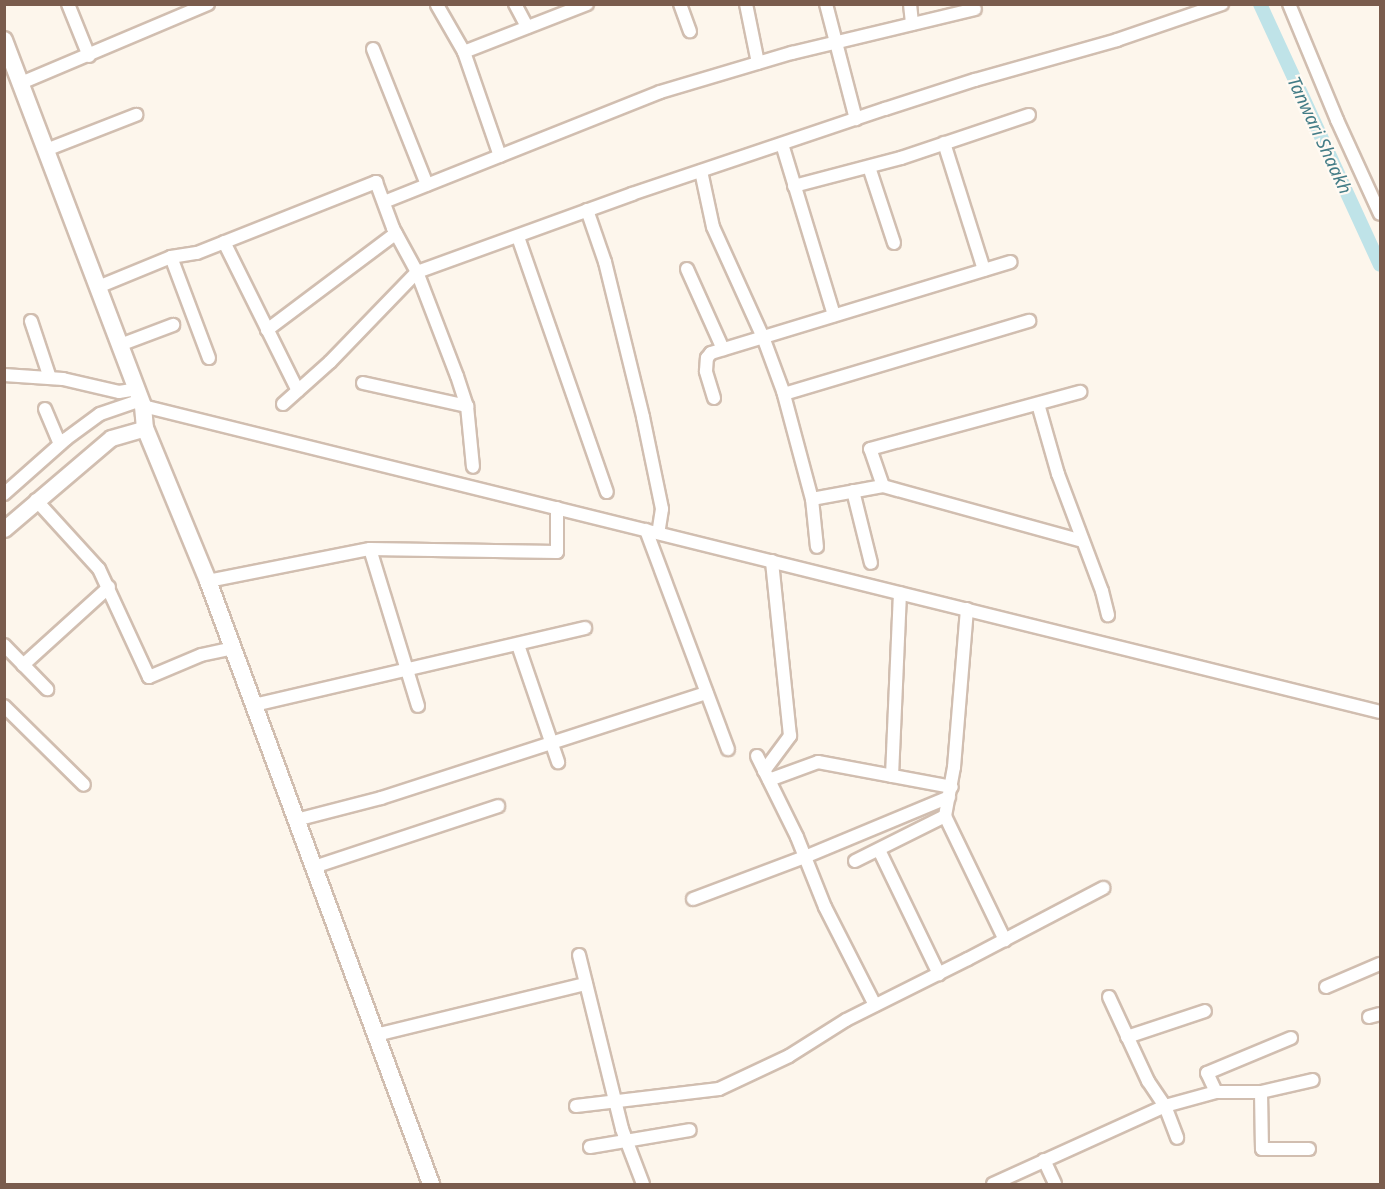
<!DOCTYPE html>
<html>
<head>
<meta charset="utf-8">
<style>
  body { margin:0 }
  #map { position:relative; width:1385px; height:1189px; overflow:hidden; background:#fdf6ec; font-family:"Noto Sans",sans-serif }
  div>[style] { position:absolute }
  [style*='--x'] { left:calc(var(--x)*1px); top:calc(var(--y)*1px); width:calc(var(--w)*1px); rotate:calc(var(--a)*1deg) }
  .canal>* { height:14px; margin:-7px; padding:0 7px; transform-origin:7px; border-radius:7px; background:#bfe3e8 }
  .roads { filter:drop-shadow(2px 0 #d1beb0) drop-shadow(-2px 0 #d1beb0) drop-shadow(0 2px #d1beb0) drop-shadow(0 -2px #d1beb0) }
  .minor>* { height:12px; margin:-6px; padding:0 6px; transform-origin:6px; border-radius:6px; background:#fff }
  .tertiary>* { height:15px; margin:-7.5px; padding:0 7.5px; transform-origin:7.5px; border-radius:7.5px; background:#fff }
  .secondary>* { height:16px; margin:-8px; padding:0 8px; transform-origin:8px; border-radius:8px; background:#fff }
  span { translate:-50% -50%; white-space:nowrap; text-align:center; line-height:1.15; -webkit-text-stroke:4.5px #fffaf3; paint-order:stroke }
  .water-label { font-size:18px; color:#437c86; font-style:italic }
  .frame { position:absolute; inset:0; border:6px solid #7a5c4d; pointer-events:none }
</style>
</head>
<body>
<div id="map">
  <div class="canal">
    <div style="--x:1260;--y:4;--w:287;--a:65.3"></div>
  </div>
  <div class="roads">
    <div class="minor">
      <div style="--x:68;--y:4;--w:56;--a:68"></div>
      <div style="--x:515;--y:4;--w:26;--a:62"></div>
      <div style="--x:680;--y:4;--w:29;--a:70"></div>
      <div style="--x:746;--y:4;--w:60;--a:78.5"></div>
      <div style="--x:826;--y:4;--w:119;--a:75.4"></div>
      <div style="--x:910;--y:4;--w:20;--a:84"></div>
      <div style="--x:1289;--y:4;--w:126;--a:67.5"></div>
      <div style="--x:1337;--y:120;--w:103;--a:65.4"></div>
      <div style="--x:437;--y:5;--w:54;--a:60.1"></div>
      <div style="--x:464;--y:52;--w:110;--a:70.9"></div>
      <div style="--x:373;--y:49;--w:146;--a:68.3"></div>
      <div style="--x:464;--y:52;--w:132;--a:-21.3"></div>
      <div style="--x:21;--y:83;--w:203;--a:-22.9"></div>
      <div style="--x:944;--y:143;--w:133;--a:72.5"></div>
      <div style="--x:782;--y:144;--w:179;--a:73.1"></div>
      <div style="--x:46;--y:150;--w:97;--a:-21.3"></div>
      <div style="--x:869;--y:167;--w:80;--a:71.8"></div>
      <div style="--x:701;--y:171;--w:57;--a:77.9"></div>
      <div style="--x:713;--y:227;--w:121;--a:65.6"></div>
      <div style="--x:763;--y:337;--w:58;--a:69.7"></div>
      <div style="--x:783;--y:391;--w:112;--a:75"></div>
      <div style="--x:812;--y:499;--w:48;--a:84.1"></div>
      <div style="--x:794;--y:186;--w:111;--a:-14.7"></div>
      <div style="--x:901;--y:158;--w:135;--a:-18.6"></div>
      <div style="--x:384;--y:202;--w:297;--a:-21.7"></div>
      <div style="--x:660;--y:92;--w:138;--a:-16.5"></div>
      <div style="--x:792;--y:53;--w:188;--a:-13.5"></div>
      <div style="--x:587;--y:210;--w:55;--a:70.9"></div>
      <div style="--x:605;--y:262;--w:160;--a:76.2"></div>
      <div style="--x:643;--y:417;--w:94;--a:78.3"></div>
      <div style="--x:662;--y:509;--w:24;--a:99"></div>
      <div style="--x:518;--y:237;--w:270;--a:70.8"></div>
      <div style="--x:224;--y:242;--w:166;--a:63.6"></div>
      <div style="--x:171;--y:257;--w:108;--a:69.4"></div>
      <div style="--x:687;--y:269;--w:88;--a:65.8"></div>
      <div style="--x:98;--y:287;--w:79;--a:-22.3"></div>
      <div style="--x:171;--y:257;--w:26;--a:-9"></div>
      <div style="--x:197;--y:253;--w:193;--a:-21.6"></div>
      <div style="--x:376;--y:182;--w:49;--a:69.7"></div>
      <div style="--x:393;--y:228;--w:50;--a:61.4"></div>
      <div style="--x:417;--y:272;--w:111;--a:69"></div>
      <div style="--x:457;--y:376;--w:32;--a:72"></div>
      <div style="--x:467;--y:406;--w:61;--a:84.4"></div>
      <div style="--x:31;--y:321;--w:60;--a:71.6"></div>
      <div style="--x:267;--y:330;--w:161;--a:-36.9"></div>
      <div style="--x:120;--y:345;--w:57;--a:-20.7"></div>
      <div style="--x:4;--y:375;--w:59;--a:3.9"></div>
      <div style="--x:63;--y:379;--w:57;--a:13.1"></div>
      <div style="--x:119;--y:392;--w:18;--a:-9"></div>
      <div style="--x:363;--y:383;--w:107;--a:12.5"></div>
      <div style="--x:784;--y:394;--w:256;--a:-16.6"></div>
      <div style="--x:714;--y:398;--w:28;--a:-107"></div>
      <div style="--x:706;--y:371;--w:13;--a:-86"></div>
      <div style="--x:707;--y:358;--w:6;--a:-51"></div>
      <div style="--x:711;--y:353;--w:313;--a:-16.9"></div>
      <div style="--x:283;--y:404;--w:63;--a:-41.8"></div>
      <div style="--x:330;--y:362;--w:125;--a:-46"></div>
      <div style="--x:417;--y:272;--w:229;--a:-19.9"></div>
      <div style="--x:632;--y:194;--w:267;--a:-18.6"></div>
      <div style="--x:885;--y:109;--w:95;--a:-17.9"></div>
      <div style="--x:975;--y:80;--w:148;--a:-15.7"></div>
      <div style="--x:1117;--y:40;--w:111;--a:-18.9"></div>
      <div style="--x:1038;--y:404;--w:73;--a:74.1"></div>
      <div style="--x:1058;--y:474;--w:125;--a:69.4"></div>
      <div style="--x:1102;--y:591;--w:25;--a:76"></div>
      <div style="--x:143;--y:406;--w:1274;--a:13.89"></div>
      <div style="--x:45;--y:409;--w:38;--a:67"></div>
      <div style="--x:883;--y:486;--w:39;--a:-109"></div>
      <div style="--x:870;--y:449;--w:218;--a:-15.2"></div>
      <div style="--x:853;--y:491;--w:74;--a:76"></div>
      <div style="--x:4;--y:494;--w:83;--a:-41.6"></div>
      <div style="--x:66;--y:439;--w:42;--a:-36.3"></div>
      <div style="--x:100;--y:414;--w:43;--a:-18.9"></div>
      <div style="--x:812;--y:499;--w:72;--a:-10.4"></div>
      <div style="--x:883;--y:486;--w:207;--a:15.4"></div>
      <div style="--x:36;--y:500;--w:93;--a:47.6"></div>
      <div style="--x:99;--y:569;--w:119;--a:65.2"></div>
      <div style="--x:149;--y:677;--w:56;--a:-22.9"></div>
      <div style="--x:201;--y:655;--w:33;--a:-12"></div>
      <div style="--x:646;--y:530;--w:234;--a:69.5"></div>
      <div style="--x:370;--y:549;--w:164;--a:73"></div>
      <div style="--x:208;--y:581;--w:165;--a:-11.2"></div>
      <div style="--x:370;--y:549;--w:187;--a:0.9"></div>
      <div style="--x:557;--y:552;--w:44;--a:-90"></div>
      <div style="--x:967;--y:609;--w:159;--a:94.7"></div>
      <div style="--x:954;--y:767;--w:50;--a:100.4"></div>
      <div style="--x:945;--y:816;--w:138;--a:64.2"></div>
      <div style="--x:4;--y:645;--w:62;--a:45.7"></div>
      <div style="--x:518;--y:645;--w:124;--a:71.1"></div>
      <div style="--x:23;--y:665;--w:116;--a:-42.2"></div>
      <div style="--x:254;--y:705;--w:340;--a:-13.1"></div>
      <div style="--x:4;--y:706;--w:112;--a:44.6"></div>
      <div style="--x:757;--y:756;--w:90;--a:63.7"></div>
      <div style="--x:797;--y:837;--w:75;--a:68.2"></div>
      <div style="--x:825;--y:907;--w:110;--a:63"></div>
      <div style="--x:764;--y:771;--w:44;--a:-53.4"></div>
      <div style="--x:790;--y:736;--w:176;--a:-95.9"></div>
      <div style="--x:892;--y:776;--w:183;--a:-87.5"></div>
      <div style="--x:769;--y:780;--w:52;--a:-20.2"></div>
      <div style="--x:818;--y:762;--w:136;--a:10.6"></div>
      <div style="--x:296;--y:820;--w:88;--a:-14.5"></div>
      <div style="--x:381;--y:798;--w:342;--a:-17.9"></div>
      <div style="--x:879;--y:850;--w:138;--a:64.2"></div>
      <div style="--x:855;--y:861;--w:101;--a:-26.6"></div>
      <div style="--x:314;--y:867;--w:194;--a:-18.3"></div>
      <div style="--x:693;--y:899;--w:120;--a:-20.6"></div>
      <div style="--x:805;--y:857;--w:156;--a:-22.6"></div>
      <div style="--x:579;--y:955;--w:179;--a:76.1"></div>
      <div style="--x:622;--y:1129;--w:59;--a:69.1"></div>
      <div style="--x:1326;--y:987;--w:59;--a:-23.1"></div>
      <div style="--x:1109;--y:997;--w:93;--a:65.1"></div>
      <div style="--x:1148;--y:1081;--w:30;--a:56"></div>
      <div style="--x:1165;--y:1106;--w:34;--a:69"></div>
      <div style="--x:1369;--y:1017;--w:11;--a:-15"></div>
      <div style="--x:376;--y:1035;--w:216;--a:-13.7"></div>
      <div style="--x:1127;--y:1037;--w:82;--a:-18.4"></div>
      <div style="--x:1216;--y:1092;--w:21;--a:-115"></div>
      <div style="--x:1207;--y:1073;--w:91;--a:-22.6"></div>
      <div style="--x:1261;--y:1092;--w:57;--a:89"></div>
      <div style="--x:1262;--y:1149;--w:47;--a:0"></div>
      <div style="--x:576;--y:1106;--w:144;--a:-6.8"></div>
      <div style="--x:719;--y:1089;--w:77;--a:-25.2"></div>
      <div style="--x:789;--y:1056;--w:67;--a:-32.3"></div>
      <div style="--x:846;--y:1020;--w:136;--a:-26.6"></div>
      <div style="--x:968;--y:959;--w:153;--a:-27.7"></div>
      <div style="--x:590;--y:1147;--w:101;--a:-9.6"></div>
      <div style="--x:1044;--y:1160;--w:26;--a:65"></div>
      <div style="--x:993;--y:1184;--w:189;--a:-24.4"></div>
      <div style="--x:1165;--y:1106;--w:53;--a:-15.4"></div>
      <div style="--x:1216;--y:1092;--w:45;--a:0"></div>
      <div style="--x:1261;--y:1092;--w:53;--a:-13"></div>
    </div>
    <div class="tertiary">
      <div style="--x:4;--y:529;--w:140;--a:-40.4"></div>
      <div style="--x:111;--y:438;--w:35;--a:-16"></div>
    </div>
    <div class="secondary">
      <div style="--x:4;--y:40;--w:392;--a:69.2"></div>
      <div style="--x:143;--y:406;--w:22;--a:85"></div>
      <div style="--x:145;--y:428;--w:165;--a:67.6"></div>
      <div style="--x:208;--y:581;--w:643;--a:69.7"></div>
    </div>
  </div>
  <div class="water-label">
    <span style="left:1320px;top:135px;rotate:65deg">Tanwari Shaakh</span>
  </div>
  <div class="frame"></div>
</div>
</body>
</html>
